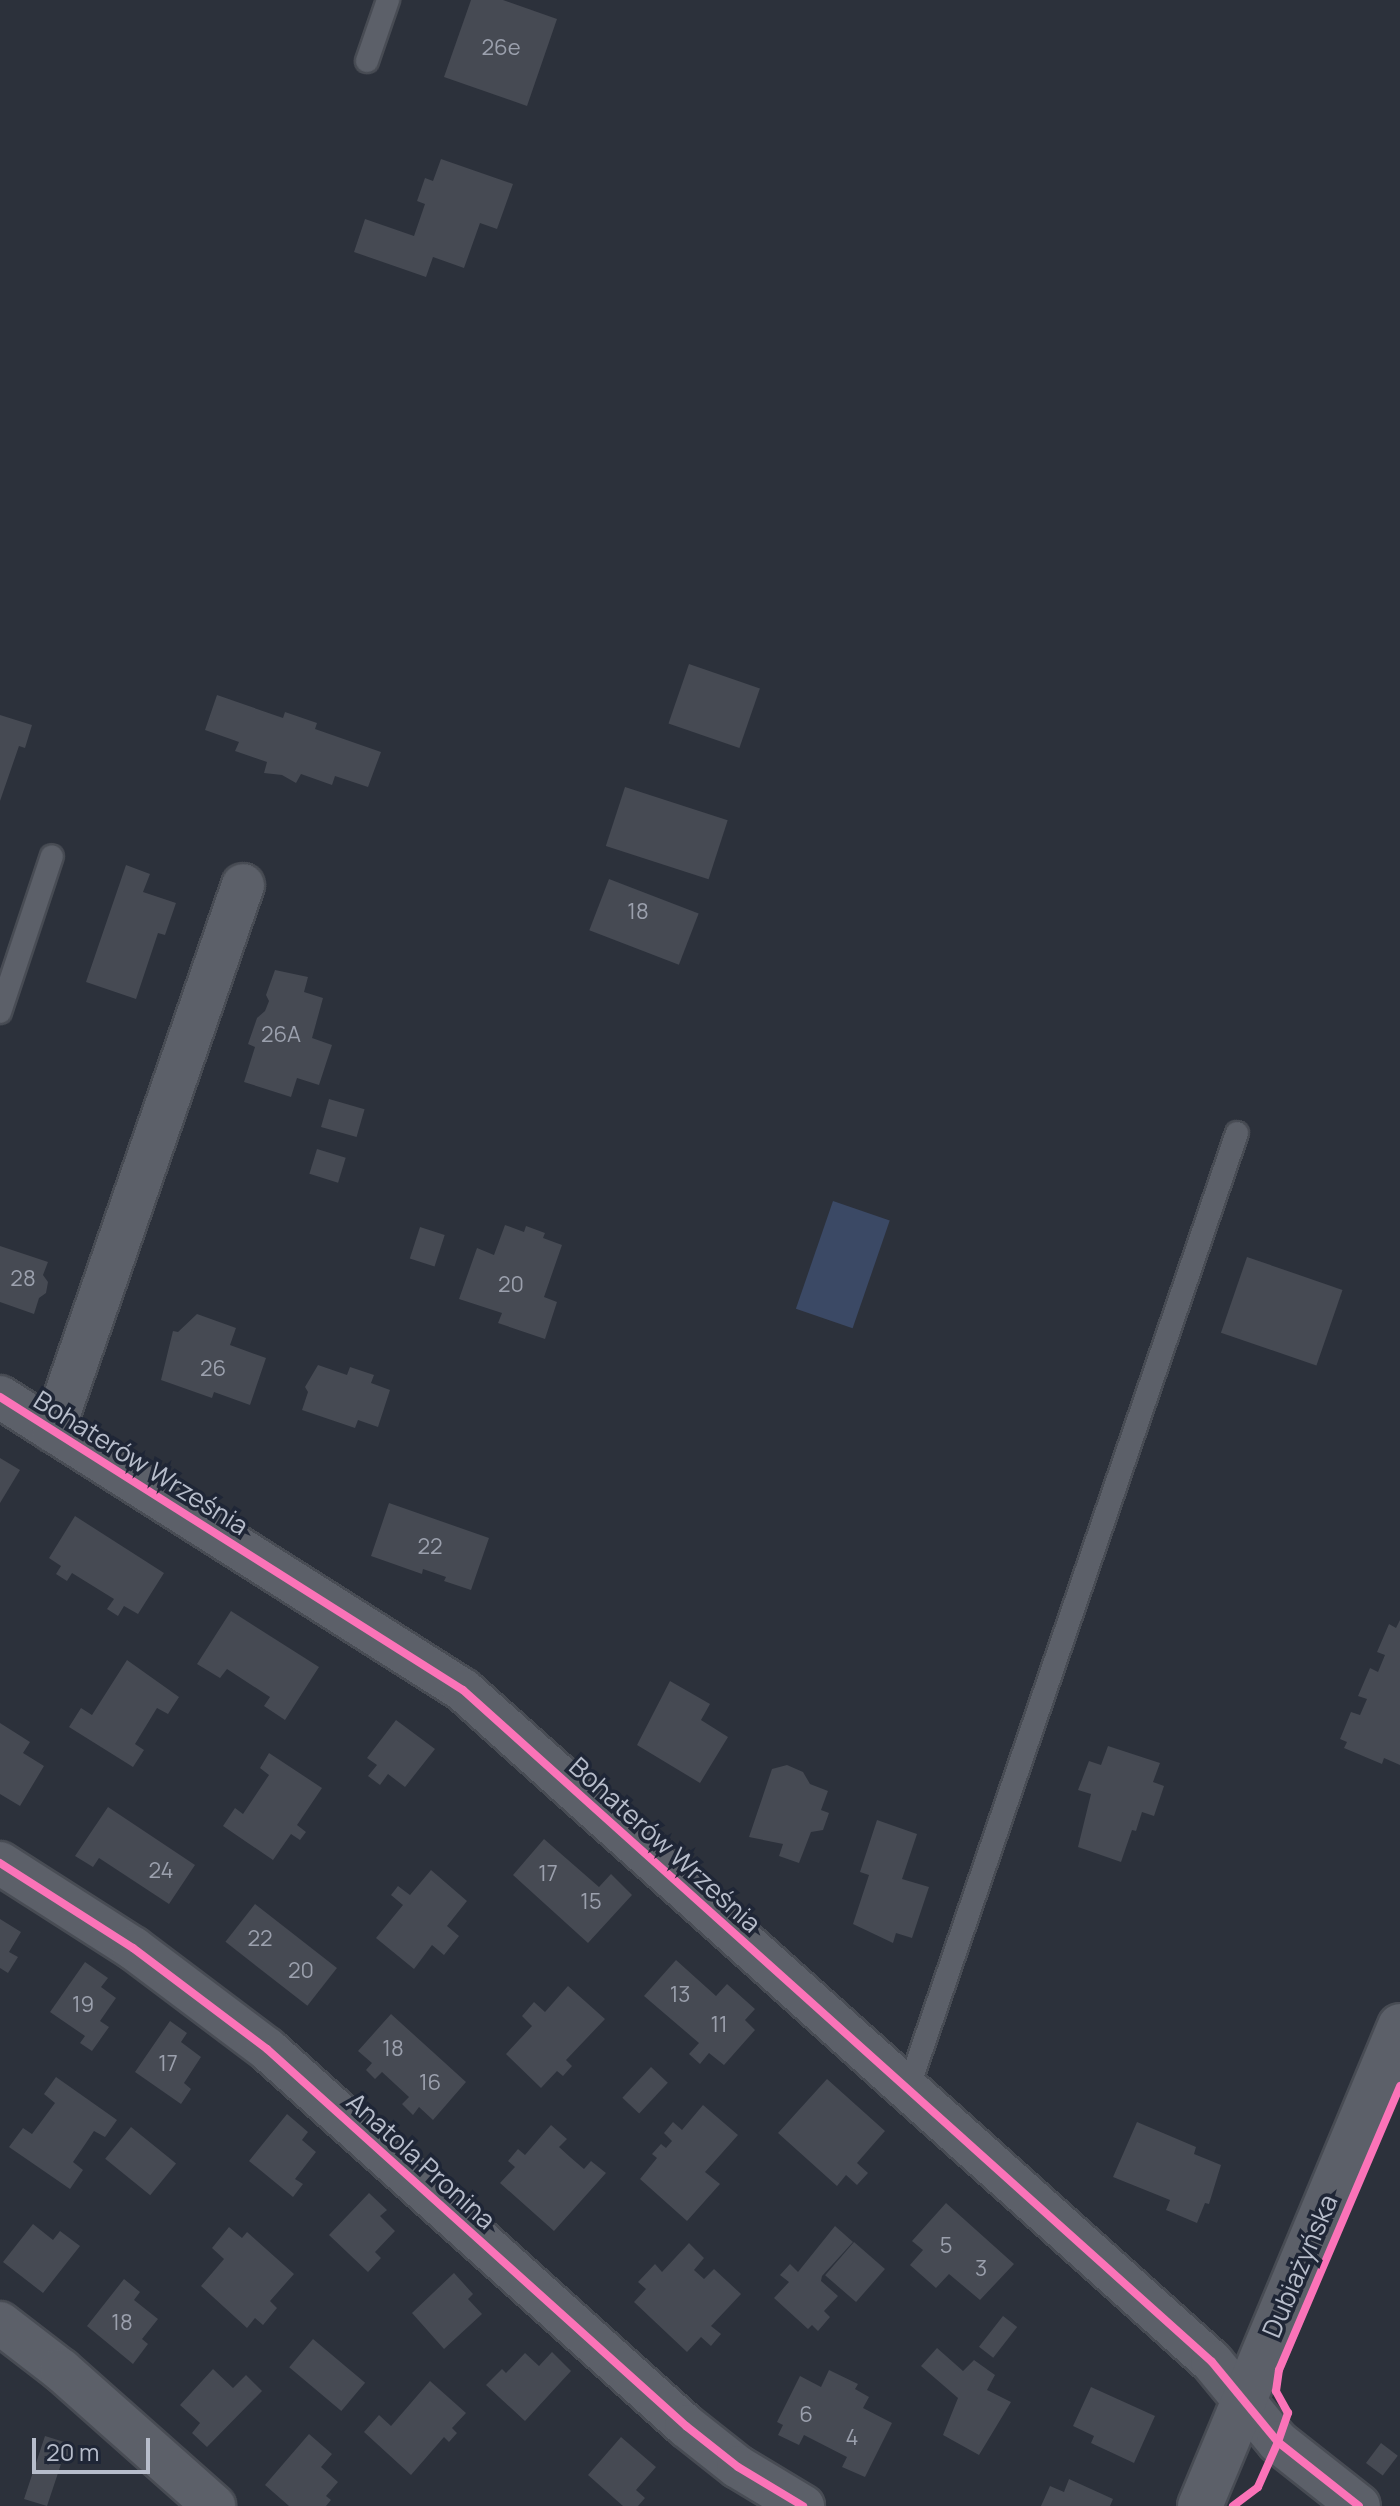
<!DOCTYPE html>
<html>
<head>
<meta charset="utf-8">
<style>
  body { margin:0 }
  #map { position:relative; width:1400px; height:2506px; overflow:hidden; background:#2c313b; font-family:Manrope,sans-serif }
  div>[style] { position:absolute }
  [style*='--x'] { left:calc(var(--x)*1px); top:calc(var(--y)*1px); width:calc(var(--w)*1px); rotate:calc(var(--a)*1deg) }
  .water>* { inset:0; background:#3b4965; transform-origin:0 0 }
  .building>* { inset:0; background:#464a53; transform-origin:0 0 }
  .roads { filter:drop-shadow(2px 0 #484c54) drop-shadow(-2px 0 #484c54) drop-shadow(0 2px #484c54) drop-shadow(0 -2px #484c54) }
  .service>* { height:22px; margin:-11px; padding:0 11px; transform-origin:11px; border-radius:11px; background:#5c6069 }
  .minor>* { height:42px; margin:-21px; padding:0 21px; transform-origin:21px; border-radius:21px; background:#5c6069 }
  .tertiary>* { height:44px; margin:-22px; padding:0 22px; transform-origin:22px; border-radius:22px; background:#5c6069 }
  .cycleway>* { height:8px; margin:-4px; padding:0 4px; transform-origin:4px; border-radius:4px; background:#fb73b8 }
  span { translate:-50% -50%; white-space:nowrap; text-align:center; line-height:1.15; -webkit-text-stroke:7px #1f2636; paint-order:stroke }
  .number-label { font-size:22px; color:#9ba0ad }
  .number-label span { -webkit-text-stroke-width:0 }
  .street-label { font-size:26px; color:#b7bdcb }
  .scale { position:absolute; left:32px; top:2438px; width:118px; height:36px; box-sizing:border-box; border:4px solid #b7bdcb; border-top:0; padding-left:10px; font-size:24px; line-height:28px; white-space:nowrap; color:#b7bdcb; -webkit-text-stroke:6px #1f2636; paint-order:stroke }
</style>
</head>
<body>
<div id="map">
  <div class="water">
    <div style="left:833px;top:1201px;width:60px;height:114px;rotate:19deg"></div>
  </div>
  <div class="building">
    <div style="clip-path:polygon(471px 0,503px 0,557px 19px,527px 106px,444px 77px)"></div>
    <div style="clip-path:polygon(441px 159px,513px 184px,497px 229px,480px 223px,464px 268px,433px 257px,426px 277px,354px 252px,365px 219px,414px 236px,425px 204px,417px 201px,425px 178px,433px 181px)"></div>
    <div style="left:689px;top:664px;width:75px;height:63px;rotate:19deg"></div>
    <div style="clip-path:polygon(217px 695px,283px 718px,285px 712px,317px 723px,315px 729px,381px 752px,368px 787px,335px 776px,332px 785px,301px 774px,296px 783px,282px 775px,264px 773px,267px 762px,235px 751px,239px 742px,205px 730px)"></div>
    <div style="clip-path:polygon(0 715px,32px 725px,25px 748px,19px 746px,0 801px)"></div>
    <div style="left:625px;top:787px;width:108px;height:62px;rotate:18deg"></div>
    <div style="clip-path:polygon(126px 865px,150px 874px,143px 892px,176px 903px,165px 935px,158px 933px,136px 999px,86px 982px)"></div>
    <div style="left:609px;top:879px;width:96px;height:55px;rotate:21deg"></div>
    <div style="clip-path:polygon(275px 970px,308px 977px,304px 992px,323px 998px,312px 1038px,332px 1045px,319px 1085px,297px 1078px,291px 1097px,244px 1082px,255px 1047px,248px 1044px,257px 1018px,265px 1011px,269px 1001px,266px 995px)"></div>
    <div style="left:329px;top:1099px;width:37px;height:29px;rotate:16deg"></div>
    <div style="left:317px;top:1149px;width:30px;height:26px;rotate:17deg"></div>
    <div style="clip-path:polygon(505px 1225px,524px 1232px,526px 1226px,545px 1233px,543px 1238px,562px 1245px,544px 1297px,557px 1302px,545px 1339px,498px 1323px,502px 1313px,459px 1299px,477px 1248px,494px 1255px)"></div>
    <div style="left:420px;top:1227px;width:26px;height:33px;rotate:18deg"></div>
    <div style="clip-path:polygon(0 1246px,48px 1262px,43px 1275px,48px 1282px,46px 1293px,39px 1298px,34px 1314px,0 1302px)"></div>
    <div style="left:1247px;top:1257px;width:101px;height:80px;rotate:19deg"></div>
    <div style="clip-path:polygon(197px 1314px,236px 1328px,230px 1345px,266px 1358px,250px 1405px,214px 1392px,212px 1398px,161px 1380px,173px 1331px,178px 1332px)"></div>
    <div style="clip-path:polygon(318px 1365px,347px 1375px,350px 1367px,374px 1375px,371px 1383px,390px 1390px,378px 1427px,358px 1420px,355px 1428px,302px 1410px,308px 1392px,305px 1387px)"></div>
    <div style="clip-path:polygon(0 1458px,20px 1470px,0 1503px)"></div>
    <div style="clip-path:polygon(389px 1503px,489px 1538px,471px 1590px,444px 1581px,446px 1577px,423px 1569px,422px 1574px,371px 1556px)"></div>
    <div style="clip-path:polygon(75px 1516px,164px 1573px,138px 1614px,124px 1606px,118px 1616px,107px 1609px,114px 1599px,72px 1573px,67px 1581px,56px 1574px,61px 1566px,49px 1558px)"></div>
    <div style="clip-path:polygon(231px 1611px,319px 1667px,285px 1720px,264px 1706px,270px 1697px,227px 1669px,220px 1678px,197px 1664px)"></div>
    <div style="clip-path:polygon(1400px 1620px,1400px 1765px,1384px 1758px,1382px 1764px,1344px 1748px,1347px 1742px,1340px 1739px,1351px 1712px,1360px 1715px,1367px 1699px,1358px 1696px,1370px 1668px,1378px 1672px,1385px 1655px,1377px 1652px,1389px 1624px,1396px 1628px)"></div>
    <div style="clip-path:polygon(127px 1660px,179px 1697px,168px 1714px,157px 1708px,135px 1744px,144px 1750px,133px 1767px,69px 1727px,81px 1708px,92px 1715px)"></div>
    <div style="clip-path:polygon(670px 1681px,710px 1704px,701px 1720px,728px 1737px,700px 1783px,637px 1745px)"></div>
    <div style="clip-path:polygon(396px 1720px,435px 1749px,405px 1787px,388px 1774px,380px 1785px,368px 1776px,377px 1765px,367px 1758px)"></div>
    <div style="clip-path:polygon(0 1723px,30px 1742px,23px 1753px,44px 1766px,20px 1806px,0 1794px)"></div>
    <div style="clip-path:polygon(1108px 1746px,1160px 1763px,1153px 1782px,1164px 1786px,1154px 1816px,1142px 1812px,1136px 1831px,1132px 1830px,1121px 1862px,1078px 1847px,1091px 1794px,1078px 1790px,1089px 1761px,1101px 1765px)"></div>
    <div style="clip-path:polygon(269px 1753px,322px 1788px,297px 1825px,306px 1832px,300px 1840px,291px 1834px,273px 1860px,223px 1826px,235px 1808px,243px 1814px,269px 1775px,260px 1768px)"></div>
    <div style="clip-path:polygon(787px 1765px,803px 1772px,810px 1784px,828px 1791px,821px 1810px,829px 1813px,823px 1830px,811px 1832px,799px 1863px,779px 1856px,783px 1844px,749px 1837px,772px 1769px)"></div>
    <div style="clip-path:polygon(108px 1807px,195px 1865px,169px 1904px,99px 1858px,93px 1867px,75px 1856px)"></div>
    <div style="clip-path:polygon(877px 1820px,917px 1834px,902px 1879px,929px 1887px,912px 1938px,896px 1933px,893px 1943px,853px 1924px,869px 1875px,860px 1872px)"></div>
    <div style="clip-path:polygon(544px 1839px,599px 1887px,611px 1874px,632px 1895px,588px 1943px,513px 1875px)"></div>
    <div style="clip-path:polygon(431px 1870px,467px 1901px,447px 1926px,459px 1936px,444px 1955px,432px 1945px,414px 1969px,376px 1938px,403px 1905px,391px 1895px,398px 1886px,410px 1895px)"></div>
    <div style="left:255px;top:1904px;width:104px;height:48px;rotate:38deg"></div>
    <div style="clip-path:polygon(0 1919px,21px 1932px,9px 1952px,18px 1957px,8px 1973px,0 1968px)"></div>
    <div style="clip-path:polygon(676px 1960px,716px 1996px,727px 1984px,755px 2009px,745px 2020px,755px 2030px,724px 2065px,709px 2053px,700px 2064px,689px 2054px,699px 2043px,644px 1996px)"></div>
    <div style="clip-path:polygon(85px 1962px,108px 1978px,101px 1987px,116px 1998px,100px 2021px,109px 2027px,92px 2051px,80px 2043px,85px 2036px,50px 2012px)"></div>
    <div style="clip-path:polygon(568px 1986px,605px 2019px,566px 2060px,572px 2066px,563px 2076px,557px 2071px,541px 2088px,506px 2054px,532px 2026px,522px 2016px,534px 2002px,545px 2012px)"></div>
    <div style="clip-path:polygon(391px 2014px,466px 2082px,433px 2120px,419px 2107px,413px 2115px,402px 2104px,409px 2097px,382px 2072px,375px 2079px,366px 2070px,372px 2063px,358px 2051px)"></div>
    <div style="clip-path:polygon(170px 2021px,187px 2033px,181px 2042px,201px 2057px,184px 2083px,191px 2089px,181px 2104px,135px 2072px)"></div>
    <div style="left:651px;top:2067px;width:23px;height:42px;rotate:43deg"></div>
    <div style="clip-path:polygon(56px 2077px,117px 2120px,105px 2137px,94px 2131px,86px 2143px,73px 2162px,83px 2170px,70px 2189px,9px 2147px,23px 2128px,32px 2134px,55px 2103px,44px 2094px)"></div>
    <div style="clip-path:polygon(827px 2079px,885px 2131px,857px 2163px,868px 2173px,857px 2185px,846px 2175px,837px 2186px,778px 2133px)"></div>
    <div style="clip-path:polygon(703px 2105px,738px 2135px,705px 2172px,720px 2184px,687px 2221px,640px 2179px,657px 2158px,652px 2154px,661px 2144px,666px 2148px,672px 2141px,664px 2133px,673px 2122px,682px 2130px)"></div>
    <div style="clip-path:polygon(287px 2114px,308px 2132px,302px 2140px,316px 2152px,295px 2179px,303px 2184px,293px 2197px,249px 2161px)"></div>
    <div style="clip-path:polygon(1137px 2122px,1196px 2147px,1194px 2154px,1221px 2165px,1209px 2204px,1205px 2203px,1197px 2223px,1166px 2210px,1170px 2200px,1113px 2177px)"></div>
    <div style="clip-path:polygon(551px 2125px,567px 2139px,559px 2147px,570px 2157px,584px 2169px,591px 2161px,606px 2173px,554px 2231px,500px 2183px,515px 2167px,508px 2161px,518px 2149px,525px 2155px)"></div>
    <div style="left:131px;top:2127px;width:58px;height:41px;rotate:39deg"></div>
    <div style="clip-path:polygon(369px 2193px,387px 2210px,380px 2216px,395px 2231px,375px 2252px,381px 2258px,368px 2272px,329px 2235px)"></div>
    <div style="clip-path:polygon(946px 2203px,1014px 2264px,980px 2300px,949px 2274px,936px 2288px,910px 2265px,923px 2250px,912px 2241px)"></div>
    <div style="clip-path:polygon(33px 2224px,53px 2240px,60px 2231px,80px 2246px,43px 2293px,3px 2262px)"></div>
    <div style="clip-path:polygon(835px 2226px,853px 2242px,822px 2276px,821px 2281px,838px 2296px,824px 2311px,830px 2317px,818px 2331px,812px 2325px,808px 2329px,774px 2298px,789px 2282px,780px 2275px,790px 2264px,798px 2272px)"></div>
    <div style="clip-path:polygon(229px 2227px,242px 2238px,247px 2232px,294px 2274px,270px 2301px,277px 2308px,263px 2325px,255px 2318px,247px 2328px,201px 2286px,224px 2259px,212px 2248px)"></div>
    <div style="left:854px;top:2242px;width:41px;height:44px;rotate:41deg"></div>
    <div style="clip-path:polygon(689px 2243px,704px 2258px,694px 2270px,704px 2279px,714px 2269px,741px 2294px,711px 2326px,721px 2334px,711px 2346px,701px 2337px,687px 2352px,634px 2302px,646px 2289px,638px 2282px,655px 2264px,662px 2272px)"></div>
    <div style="clip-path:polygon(454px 2273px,473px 2294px,468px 2299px,482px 2314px,444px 2349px,412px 2313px)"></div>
    <div style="clip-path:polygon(124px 2279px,140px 2292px,134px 2300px,158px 2319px,142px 2339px,148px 2344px,133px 2364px,87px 2326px)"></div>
    <div style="left:1003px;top:2316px;width:18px;height:39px;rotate:38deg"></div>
    <div style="left:313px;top:2339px;width:68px;height:37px;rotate:40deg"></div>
    <div style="clip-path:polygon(937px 2348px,963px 2371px,974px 2360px,995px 2375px,987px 2390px,1011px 2402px,979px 2455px,943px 2435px,958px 2398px,921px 2366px)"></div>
    <div style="clip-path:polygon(552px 2352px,571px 2371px,525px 2421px,486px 2385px,502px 2369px,506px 2373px,525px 2353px,539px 2366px)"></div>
    <div style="clip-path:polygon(213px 2369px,233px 2388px,246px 2375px,262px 2391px,207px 2447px,192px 2433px,200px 2423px,180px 2405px)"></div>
    <div style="clip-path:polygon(829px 2370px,858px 2384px,855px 2389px,869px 2397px,863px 2408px,892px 2423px,865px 2477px,842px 2467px,847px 2457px,804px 2435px,799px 2445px,778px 2435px,783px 2425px,777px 2422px,800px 2376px,821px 2387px)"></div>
    <div style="clip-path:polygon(430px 2381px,466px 2413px,452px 2428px,457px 2433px,449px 2442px,444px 2437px,411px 2475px,364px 2432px,379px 2415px,391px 2426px)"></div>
    <div style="clip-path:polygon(1091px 2387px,1155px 2416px,1134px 2463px,1091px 2443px,1094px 2436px,1073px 2426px)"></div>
    <div style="clip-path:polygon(309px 2434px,332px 2454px,321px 2467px,338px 2482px,326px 2496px,331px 2500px,326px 2506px,289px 2506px,265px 2485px)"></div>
    <div style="clip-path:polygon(45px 2436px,74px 2445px,68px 2463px,62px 2461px,47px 2506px,24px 2499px)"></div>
    <div style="clip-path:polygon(621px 2437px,656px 2467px,636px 2490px,645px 2498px,638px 2506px,623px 2506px,588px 2475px)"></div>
    <div style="left:1381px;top:2443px;width:21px;height:25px;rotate:37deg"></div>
    <div style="clip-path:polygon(1069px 2479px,1113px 2499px,1110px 2506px,1041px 2506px,1050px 2486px,1064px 2492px)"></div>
  </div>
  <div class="roads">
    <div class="service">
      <div style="--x:367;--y:61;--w:65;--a:-71"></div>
      <div style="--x:0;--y:1012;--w:164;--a:-71.6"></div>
      <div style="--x:908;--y:2089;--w:1011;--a:-71.01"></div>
    </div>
    <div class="minor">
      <div style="--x:0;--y:1397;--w:548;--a:32.33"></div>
      <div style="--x:463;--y:1690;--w:1006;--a:41.9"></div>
      <div style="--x:1212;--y:2362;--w:104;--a:50.5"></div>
      <div style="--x:1278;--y:2442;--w:103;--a:38.3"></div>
      <div style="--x:53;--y:1431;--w:578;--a:-70.81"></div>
      <div style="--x:0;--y:1863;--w:158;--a:32.6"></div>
      <div style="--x:133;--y:1948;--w:168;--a:37"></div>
      <div style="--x:267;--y:2049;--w:564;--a:41.98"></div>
      <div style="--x:686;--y:2426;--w:66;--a:38.3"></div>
      <div style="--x:738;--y:2467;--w:76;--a:31"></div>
      <div style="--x:0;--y:2323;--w:77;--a:37.6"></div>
      <div style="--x:61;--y:2370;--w:205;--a:41.6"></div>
    </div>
    <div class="tertiary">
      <div style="--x:1200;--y:2506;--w:520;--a:-67.38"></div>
    </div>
  </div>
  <div class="cycleway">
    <div style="--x:0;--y:1397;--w:548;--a:32.33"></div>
    <div style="--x:463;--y:1690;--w:1006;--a:41.9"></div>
    <div style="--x:1212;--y:2362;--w:104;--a:50.5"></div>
    <div style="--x:1278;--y:2442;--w:103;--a:38.3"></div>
    <div style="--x:0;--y:1863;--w:158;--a:32.6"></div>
    <div style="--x:133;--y:1948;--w:168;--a:37"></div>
    <div style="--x:267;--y:2049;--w:564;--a:41.98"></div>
    <div style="--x:686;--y:2426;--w:66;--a:38.3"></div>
    <div style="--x:738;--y:2467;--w:76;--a:31"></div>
    <div style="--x:1233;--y:2506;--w:31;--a:-37"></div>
    <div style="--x:1258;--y:2487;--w:49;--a:-66"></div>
    <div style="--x:1278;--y:2442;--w:31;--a:-71"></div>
    <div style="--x:1288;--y:2413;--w:25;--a:-119"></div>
    <div style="--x:1276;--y:2391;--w:21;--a:-82"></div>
    <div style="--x:1279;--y:2370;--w:309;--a:-66.9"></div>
  </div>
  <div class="number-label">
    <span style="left:501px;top:48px">26e</span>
    <span style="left:638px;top:912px">18</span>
    <span style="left:281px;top:1035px">26A</span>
    <span style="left:23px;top:1279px">28</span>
    <span style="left:511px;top:1285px">20</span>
    <span style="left:213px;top:1369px">26</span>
    <span style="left:430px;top:1547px">22</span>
    <span style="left:161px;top:1871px">24</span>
    <span style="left:548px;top:1874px">17</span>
    <span style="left:591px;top:1902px">15</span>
    <span style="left:260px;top:1939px">22</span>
    <span style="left:301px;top:1971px">20</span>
    <span style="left:680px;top:1995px">13</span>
    <span style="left:83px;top:2005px">19</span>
    <span style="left:719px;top:2025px">11</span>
    <span style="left:393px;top:2049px">18</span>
    <span style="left:168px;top:2064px">17</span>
    <span style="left:430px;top:2083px">16</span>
    <span style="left:946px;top:2246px">5</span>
    <span style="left:981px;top:2269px">3</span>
    <span style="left:122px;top:2323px">18</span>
    <span style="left:806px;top:2415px">6</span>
    <span style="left:852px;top:2438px">4</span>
  </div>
  <div class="street-label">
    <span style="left:141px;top:1463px;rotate:32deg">Bohaterów Września</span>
    <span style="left:665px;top:1845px;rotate:42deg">Bohaterów Września</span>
    <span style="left:421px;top:2161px;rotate:42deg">Anatola Pronina</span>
    <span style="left:1300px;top:2266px;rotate:-67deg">Dubiażyńska</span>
  </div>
  <div class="scale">20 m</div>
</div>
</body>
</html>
